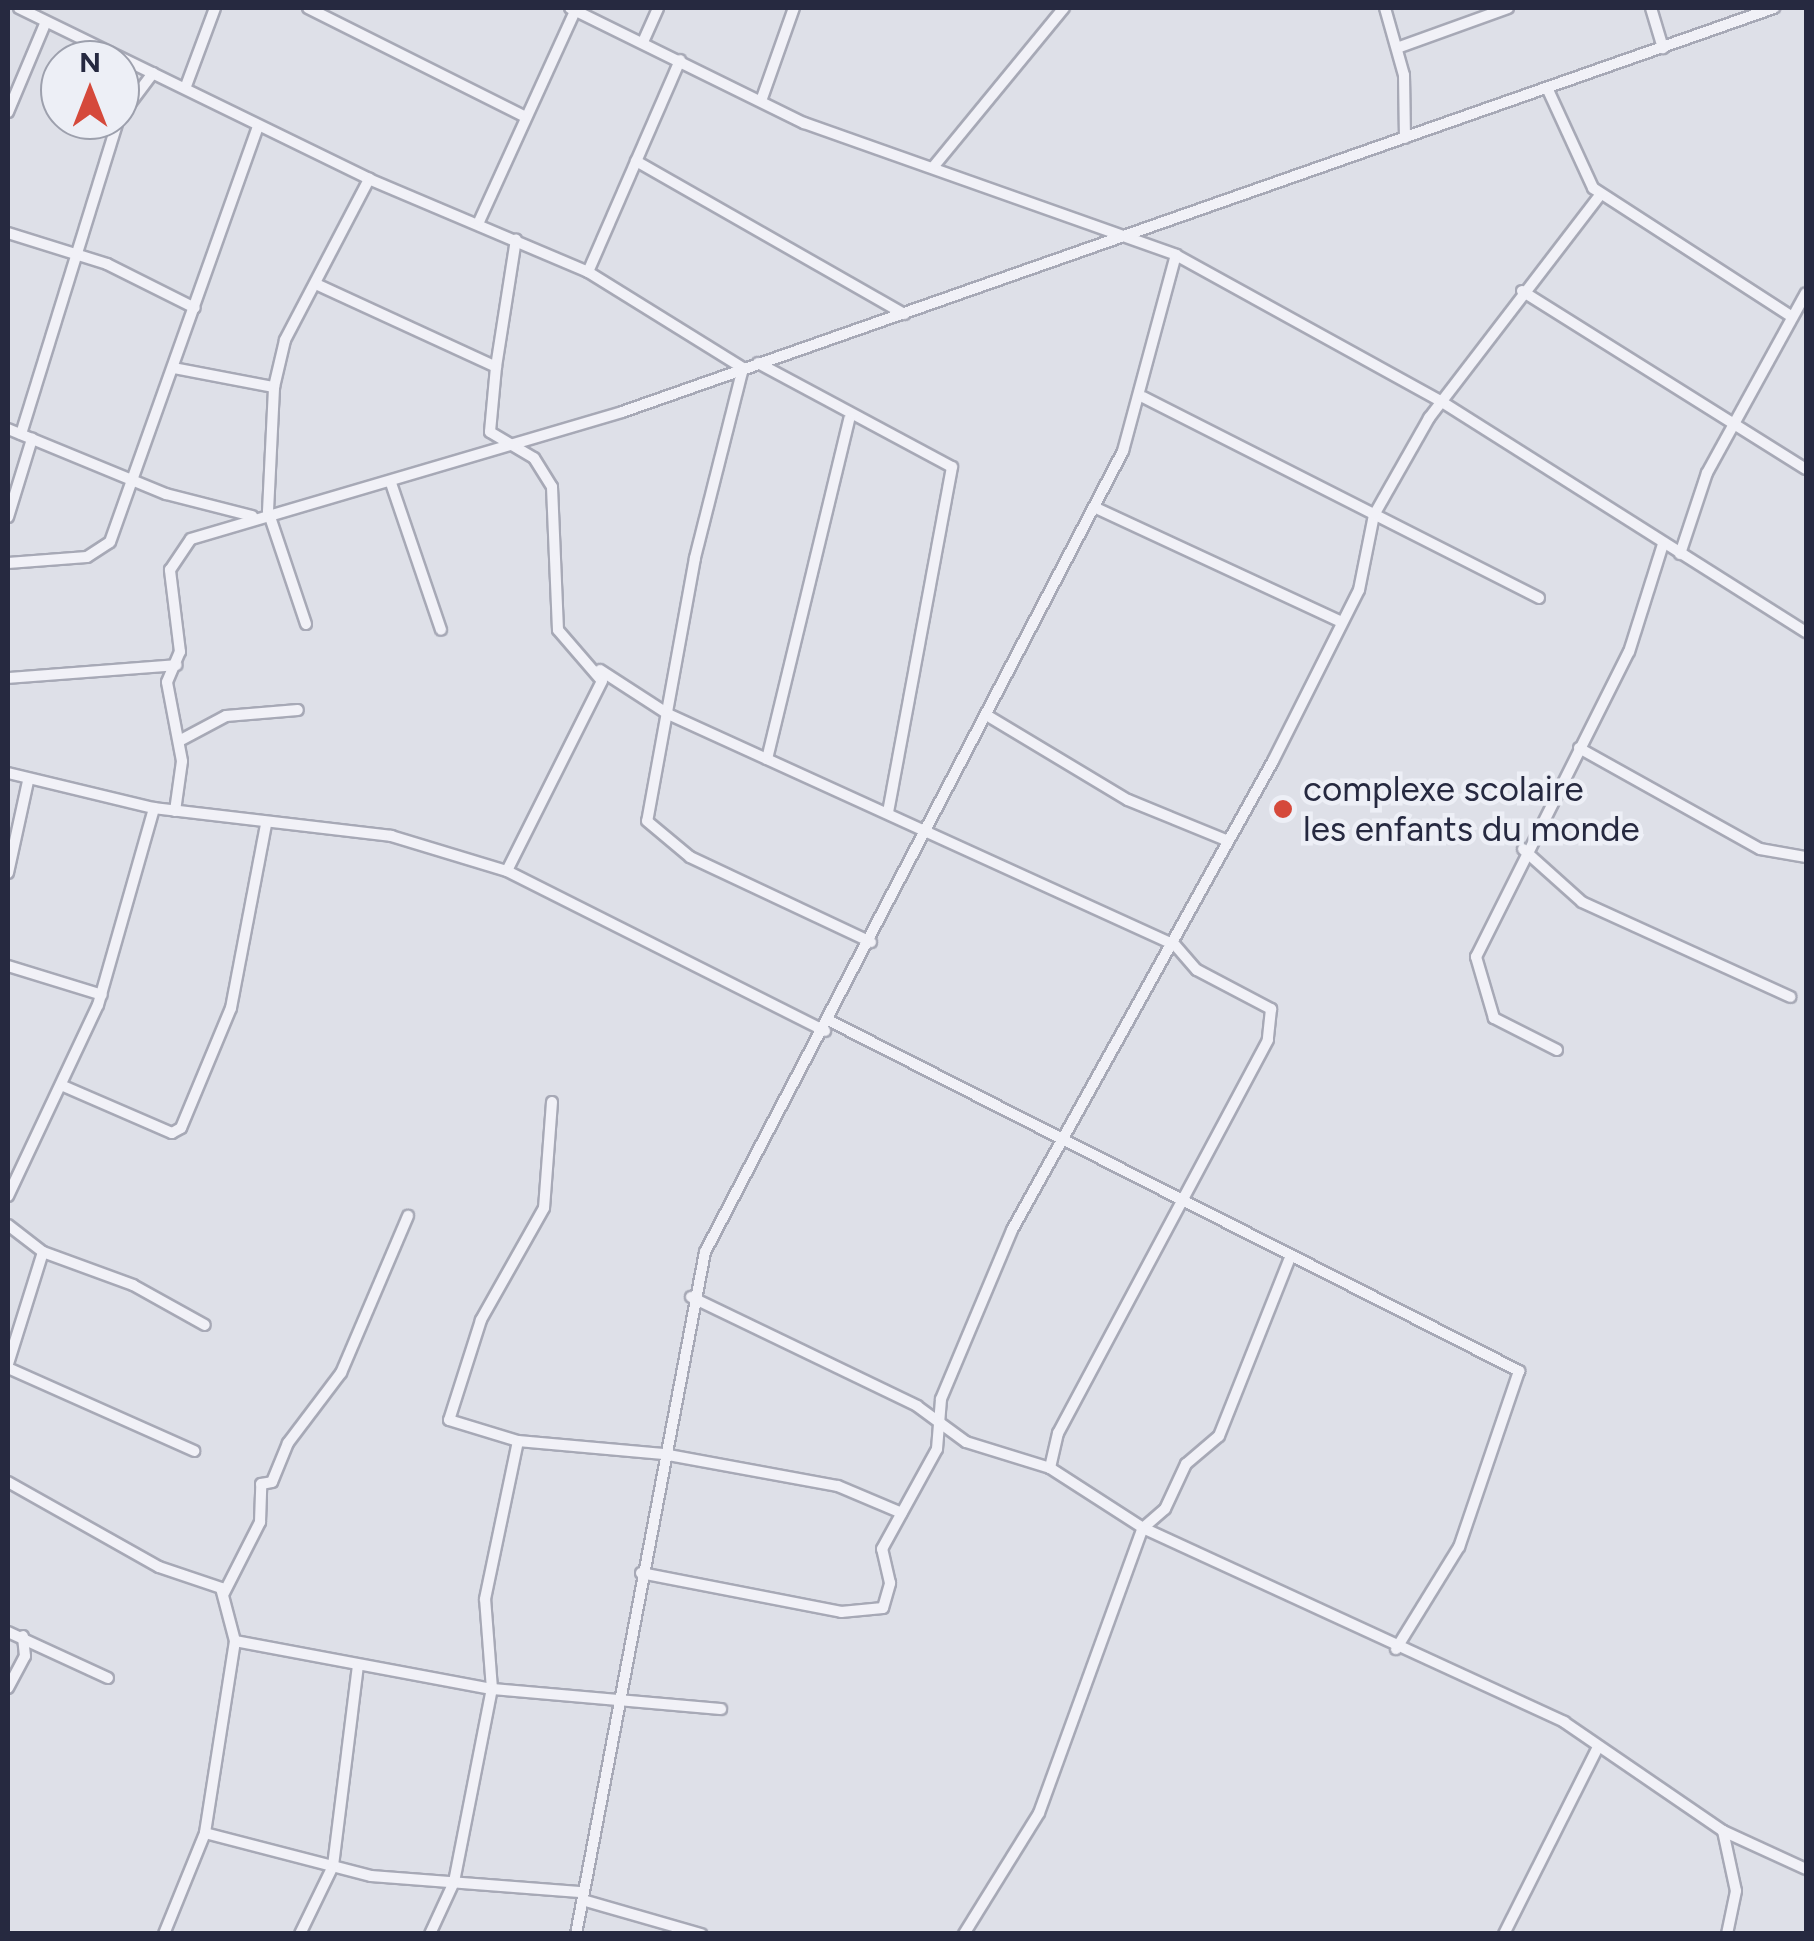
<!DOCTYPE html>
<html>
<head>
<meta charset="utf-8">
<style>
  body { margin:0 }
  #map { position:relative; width:1814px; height:1941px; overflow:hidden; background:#dee0e8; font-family:Figtree,sans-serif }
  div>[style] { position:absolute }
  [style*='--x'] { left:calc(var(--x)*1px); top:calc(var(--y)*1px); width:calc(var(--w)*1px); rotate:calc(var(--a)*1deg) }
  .roads { filter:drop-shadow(2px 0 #a7a9b6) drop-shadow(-2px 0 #a7a9b6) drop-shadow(0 2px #a7a9b6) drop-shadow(0 -2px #a7a9b6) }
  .minor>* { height:10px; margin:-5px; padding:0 5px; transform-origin:5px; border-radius:5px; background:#f1f1f7 }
  .dots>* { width:28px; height:28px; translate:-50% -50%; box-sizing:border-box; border:5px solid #edeff6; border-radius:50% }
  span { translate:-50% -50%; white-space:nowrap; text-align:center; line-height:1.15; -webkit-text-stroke:9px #edeff6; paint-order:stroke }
  .poi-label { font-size:35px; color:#262940 }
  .left { translate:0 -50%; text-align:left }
  .frame { position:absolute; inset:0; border:10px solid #262940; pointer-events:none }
  .north { position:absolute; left:40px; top:40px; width:100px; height:100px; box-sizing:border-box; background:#edeff6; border:2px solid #9da0ad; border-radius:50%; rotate:0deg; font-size:28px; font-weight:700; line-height:40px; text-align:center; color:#262940 }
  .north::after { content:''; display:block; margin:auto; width:35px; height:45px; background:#d5493b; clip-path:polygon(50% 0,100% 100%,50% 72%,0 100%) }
</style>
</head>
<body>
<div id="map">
  <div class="roads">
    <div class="minor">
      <div style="--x:19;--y:8;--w:390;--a:26"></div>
      <div style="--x:369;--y:179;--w:238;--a:23"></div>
      <div style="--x:588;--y:272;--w:182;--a:31.8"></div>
      <div style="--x:743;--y:368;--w:196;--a:104.2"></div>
      <div style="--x:695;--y:558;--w:267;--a:100.3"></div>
      <div style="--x:647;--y:821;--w:56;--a:39.9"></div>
      <div style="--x:690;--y:857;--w:200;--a:25.2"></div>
      <div style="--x:308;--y:8;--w:244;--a:26.6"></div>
      <div style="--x:570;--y:8;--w:261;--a:26.2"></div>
      <div style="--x:804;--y:123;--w:395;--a:19.5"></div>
      <div style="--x:1176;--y:255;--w:304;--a:28.9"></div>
      <div style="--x:1442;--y:402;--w:431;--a:32.3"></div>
      <div style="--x:1385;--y:8;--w:70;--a:74.2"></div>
      <div style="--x:1404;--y:75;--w:63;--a:89.1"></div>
      <div style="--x:1651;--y:8;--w:42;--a:73.3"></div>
      <div style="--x:643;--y:42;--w:37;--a:-66"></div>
      <div style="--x:1397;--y:48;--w:118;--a:-19.8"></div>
      <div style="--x:186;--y:86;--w:83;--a:-69.6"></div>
      <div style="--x:1548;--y:90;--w:108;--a:65.3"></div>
      <div style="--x:1593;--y:188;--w:236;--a:32.9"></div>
      <div style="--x:761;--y:101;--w:99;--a:-70.5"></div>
      <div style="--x:8;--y:112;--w:95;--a:-67.2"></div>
      <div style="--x:120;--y:117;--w:55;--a:-53.1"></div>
      <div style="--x:636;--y:161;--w:309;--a:29.7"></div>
      <div style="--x:934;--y:166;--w:205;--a:-50.6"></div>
      <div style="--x:478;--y:224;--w:234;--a:-65.5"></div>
      <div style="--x:8;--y:233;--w:104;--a:17.4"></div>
      <div style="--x:107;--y:264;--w:98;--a:26.6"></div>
      <div style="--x:588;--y:272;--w:231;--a:-66.5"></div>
      <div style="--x:318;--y:285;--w:196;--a:24.7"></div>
      <div style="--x:496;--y:367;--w:65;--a:95.3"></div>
      <div style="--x:490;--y:432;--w:51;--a:30.6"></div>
      <div style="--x:534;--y:458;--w:34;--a:58"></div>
      <div style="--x:552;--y:487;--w:143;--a:87.6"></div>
      <div style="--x:558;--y:630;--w:67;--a:49.2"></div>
      <div style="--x:602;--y:681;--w:212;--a:116.6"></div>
      <div style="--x:1522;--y:291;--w:335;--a:32.1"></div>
      <div style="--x:758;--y:363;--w:220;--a:28.2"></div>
      <div style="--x:952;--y:467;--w:352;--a:100.5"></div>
      <div style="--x:496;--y:367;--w:129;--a:-81.1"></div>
      <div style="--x:174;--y:368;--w:102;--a:10.8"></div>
      <div style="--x:1143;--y:397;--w:444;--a:26.9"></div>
      <div style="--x:8;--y:429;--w:171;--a:22.4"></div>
      <div style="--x:166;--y:494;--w:89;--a:14.3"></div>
      <div style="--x:21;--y:434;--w:329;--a:-72.8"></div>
      <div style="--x:391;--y:483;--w:155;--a:71.2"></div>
      <div style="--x:1096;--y:508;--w:271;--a:24.9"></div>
      <div style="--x:8;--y:517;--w:82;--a:-72.9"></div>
      <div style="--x:1680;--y:554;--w:85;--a:-71.6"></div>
      <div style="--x:1707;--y:473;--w:205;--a:-61.2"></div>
      <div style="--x:8;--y:563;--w:79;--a:-4.3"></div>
      <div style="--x:87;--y:557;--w:27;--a:-33"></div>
      <div style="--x:110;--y:542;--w:441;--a:-70.4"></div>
      <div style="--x:306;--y:624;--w:119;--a:-108.6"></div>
      <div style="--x:268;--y:511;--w:124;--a:-87.2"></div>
      <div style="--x:274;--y:387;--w:48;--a:-76.8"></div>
      <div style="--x:285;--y:340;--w:182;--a:-62.4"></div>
      <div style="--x:600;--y:670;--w:81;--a:32.9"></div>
      <div style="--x:668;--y:714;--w:557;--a:24.5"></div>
      <div style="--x:1175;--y:945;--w:33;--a:49"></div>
      <div style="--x:1197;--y:970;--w:84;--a:27.8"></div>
      <div style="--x:1271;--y:1009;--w:31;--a:96"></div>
      <div style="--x:1268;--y:1040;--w:446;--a:118.1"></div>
      <div style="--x:1058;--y:1433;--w:36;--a:103"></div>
      <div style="--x:8;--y:678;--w:169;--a:-4.4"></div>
      <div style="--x:988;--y:716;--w:163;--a:31"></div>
      <div style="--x:1128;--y:800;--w:106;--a:22.2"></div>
      <div style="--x:181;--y:740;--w:51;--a:-28.1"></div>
      <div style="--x:226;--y:716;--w:72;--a:-4.8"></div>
      <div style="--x:1579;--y:748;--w:207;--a:29.2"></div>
      <div style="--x:1760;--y:849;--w:47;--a:9.9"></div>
      <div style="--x:767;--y:759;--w:350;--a:-76.4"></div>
      <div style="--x:8;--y:773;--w:150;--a:13.5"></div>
      <div style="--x:154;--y:808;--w:239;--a:6.7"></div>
      <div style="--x:391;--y:836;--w:121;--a:16.8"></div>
      <div style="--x:507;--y:871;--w:356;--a:26.7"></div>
      <div style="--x:175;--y:811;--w:50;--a:-82"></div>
      <div style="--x:182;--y:761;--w:80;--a:-100.8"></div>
      <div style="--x:167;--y:682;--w:33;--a:-67"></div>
      <div style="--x:180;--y:652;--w:83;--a:-97"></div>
      <div style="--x:170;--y:570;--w:37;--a:-56"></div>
      <div style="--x:191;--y:539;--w:449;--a:-16.4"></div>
      <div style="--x:622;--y:412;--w:1221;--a:-19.33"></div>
      <div style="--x:1523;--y:849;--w:79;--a:41.9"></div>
      <div style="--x:1582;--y:902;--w:229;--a:24.5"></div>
      <div style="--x:8;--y:873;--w:94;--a:-77.7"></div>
      <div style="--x:8;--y:966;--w:98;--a:17.1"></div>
      <div style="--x:830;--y:1021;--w:773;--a:26.93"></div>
      <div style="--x:1519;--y:1371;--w:186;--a:108.8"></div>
      <div style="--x:1459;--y:1547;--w:120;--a:121.7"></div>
      <div style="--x:1557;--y:1050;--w:71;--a:-153.1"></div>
      <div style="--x:1494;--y:1018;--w:64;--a:-106.4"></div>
      <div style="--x:1476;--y:957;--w:341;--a:-63.4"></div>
      <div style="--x:1629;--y:652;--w:113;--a:-72.5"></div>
      <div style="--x:61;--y:1085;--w:121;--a:23.4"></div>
      <div style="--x:172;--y:1133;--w:10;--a:-29"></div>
      <div style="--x:181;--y:1128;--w:130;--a:-67.4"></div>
      <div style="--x:231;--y:1008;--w:186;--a:-79.2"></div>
      <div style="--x:552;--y:1102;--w:106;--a:94.3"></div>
      <div style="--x:544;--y:1208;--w:129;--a:119.4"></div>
      <div style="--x:481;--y:1320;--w:105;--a:107.7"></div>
      <div style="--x:449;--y:1420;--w:72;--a:16.9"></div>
      <div style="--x:518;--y:1441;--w:146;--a:5.1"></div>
      <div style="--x:663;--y:1454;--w:178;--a:10.4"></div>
      <div style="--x:838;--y:1486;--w:69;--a:22.9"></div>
      <div style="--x:8;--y:1196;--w:211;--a:-64.8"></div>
      <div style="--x:98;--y:1005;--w:205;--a:-74.1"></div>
      <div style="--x:8;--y:1225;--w:44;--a:37.6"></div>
      <div style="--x:43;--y:1252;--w:117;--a:107.4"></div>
      <div style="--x:43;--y:1252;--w:96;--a:20.1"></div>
      <div style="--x:133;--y:1285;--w:82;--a:29.1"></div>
      <div style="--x:691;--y:1297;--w:251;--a:25.7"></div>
      <div style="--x:917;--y:1406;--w:61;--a:36.3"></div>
      <div style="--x:966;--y:1442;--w:88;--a:17.2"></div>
      <div style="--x:1050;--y:1468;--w:111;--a:32.8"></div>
      <div style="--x:1143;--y:1528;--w:29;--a:-41"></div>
      <div style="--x:1165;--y:1509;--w:50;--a:-65"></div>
      <div style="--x:1186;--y:1464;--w:43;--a:-40.3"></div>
      <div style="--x:1219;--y:1436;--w:189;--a:-68.3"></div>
      <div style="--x:8;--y:1368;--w:204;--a:24"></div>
      <div style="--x:8;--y:1482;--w:173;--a:29.4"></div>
      <div style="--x:159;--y:1567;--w:65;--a:18.7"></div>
      <div style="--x:221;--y:1588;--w:55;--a:75.2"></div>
      <div style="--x:235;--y:1641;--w:194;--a:98.9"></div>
      <div style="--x:205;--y:1833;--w:171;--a:14.5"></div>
      <div style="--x:371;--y:1876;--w:209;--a:4.4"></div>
      <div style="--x:641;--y:1573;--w:204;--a:11"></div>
      <div style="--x:841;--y:1612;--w:42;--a:-5.4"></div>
      <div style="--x:883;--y:1608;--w:26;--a:-74"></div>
      <div style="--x:890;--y:1583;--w:35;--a:-103"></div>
      <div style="--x:882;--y:1549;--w:114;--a:-61.2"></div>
      <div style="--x:937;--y:1449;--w:50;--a:-85.4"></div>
      <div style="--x:941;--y:1399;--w:183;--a:-67.2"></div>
      <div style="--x:1012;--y:1230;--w:537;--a:-60.9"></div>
      <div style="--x:1273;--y:761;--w:191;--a:-63.3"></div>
      <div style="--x:1359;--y:590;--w:76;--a:-78.7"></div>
      <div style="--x:1374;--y:515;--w:112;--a:-60.4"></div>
      <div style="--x:1429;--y:418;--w:282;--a:-52.5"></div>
      <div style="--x:224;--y:1593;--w:80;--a:-63.1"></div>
      <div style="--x:260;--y:1522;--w:38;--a:-88"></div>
      <div style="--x:261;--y:1484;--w:11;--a:-10"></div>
      <div style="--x:272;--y:1482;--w:42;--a:-67.7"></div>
      <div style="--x:288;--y:1443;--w:88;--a:-52.9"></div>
      <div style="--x:341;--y:1373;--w:171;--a:-66.9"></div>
      <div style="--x:8;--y:1632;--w:110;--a:24.7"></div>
      <div style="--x:235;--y:1641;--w:261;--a:10.6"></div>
      <div style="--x:492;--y:1689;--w:90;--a:-94.4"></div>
      <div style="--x:485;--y:1599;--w:161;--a:-78.2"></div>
      <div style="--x:8;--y:1688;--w:36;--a:-62"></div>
      <div style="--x:25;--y:1656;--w:20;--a:-96"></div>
      <div style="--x:1723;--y:1831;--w:61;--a:77.8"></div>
      <div style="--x:1736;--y:1891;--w:44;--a:101.8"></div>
      <div style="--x:586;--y:1901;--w:120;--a:16"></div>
      <div style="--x:164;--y:1934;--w:109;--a:-67.9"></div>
      <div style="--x:300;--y:1934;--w:76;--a:-64.1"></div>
      <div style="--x:333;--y:1866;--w:202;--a:-82.9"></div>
      <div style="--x:430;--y:1934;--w:57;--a:-65.2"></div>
      <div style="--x:454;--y:1882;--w:197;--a:-78.9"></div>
      <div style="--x:492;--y:1689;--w:230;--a:5"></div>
      <div style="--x:576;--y:1934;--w:694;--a:-79.29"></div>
      <div style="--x:705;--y:1252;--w:904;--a:-62.44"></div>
      <div style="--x:1123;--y:451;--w:203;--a:-74.9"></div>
      <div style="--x:964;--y:1934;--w:142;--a:-58.2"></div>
      <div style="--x:1039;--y:1813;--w:303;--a:-70"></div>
      <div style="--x:1143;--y:1528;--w:464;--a:24.7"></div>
      <div style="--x:1564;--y:1722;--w:193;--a:34.4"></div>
      <div style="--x:1723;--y:1831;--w:91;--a:24.6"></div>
      <div style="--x:1504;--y:1934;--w:207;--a:-63.3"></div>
    </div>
  </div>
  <div class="dots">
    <div style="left:1283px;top:809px;background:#d5493b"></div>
  </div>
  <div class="poi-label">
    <span class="left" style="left:1303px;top:809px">complexe scolaire<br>les enfants du monde</span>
  </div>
  <div class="frame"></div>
  <div class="north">N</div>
</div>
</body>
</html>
